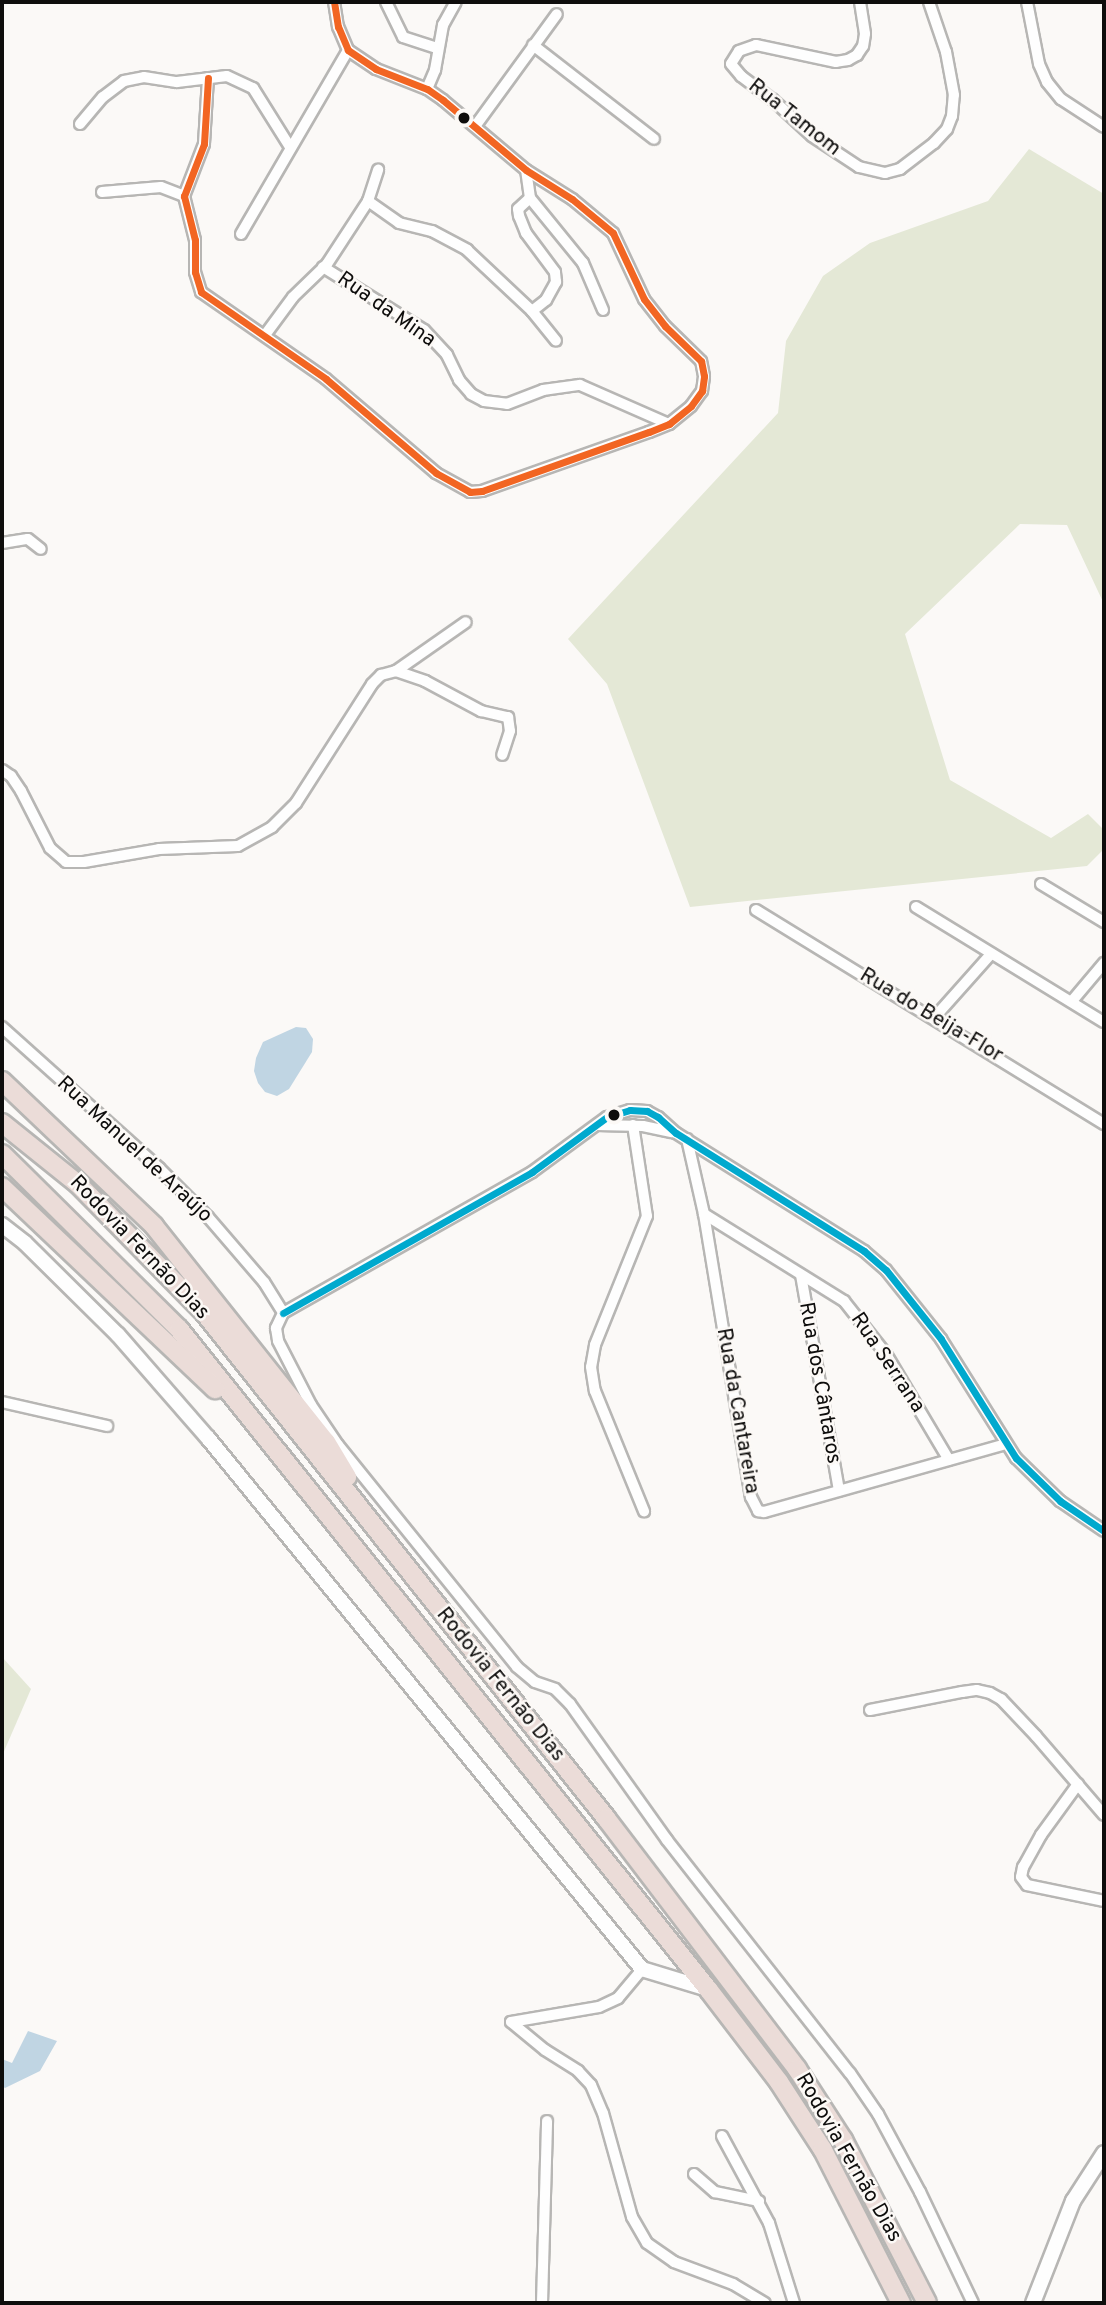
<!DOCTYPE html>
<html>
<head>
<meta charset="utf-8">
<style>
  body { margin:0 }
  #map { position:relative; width:1106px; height:2305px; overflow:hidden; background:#fbf9f7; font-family:Overpass,sans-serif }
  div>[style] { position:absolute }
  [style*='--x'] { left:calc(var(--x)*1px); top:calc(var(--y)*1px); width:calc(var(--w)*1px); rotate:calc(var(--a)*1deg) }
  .green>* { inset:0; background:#e4e8d6 }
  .water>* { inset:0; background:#c0d5e3 }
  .roads { filter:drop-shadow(2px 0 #b7b6b4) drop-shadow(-2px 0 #b7b6b4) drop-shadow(0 2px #b7b6b4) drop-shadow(0 -2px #b7b6b4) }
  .street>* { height:10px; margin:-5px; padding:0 5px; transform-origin:5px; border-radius:5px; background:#fefefe }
  .secondary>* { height:14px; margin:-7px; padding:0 7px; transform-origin:7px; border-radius:7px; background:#fefefe }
  .highway>* { height:18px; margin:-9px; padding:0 9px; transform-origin:9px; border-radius:9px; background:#ebdcd8 }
  .bus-1>* { height:7px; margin:-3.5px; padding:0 3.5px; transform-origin:3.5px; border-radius:3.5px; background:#f26522 }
  .bus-2>* { height:7px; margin:-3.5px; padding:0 3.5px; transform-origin:3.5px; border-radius:3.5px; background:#00a9ce }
  .dots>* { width:19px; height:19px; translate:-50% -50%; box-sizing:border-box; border:4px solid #fcf9f6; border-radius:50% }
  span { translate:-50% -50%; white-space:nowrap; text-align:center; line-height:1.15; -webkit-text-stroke:5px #fcf9f6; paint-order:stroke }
  .street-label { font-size:21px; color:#0e0d0c }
  .frame { position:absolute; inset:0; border:4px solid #0e0d0c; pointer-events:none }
</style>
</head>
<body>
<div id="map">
  <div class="green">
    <div style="clip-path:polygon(1029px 149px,1104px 194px,1104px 604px,1067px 525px,1020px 524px,905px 634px,950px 780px,1051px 838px,1088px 814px,1104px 830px,1104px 849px,1087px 866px,690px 907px,607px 684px,568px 639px,778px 413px,786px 341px,823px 276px,870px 243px,988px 201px)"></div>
    <div style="clip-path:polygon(2px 1657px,31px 1689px,2px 1756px)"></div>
  </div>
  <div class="water">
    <div style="clip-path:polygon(296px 1027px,306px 1028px,313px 1039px,312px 1052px,289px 1089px,277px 1096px,265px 1092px,258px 1083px,254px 1071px,256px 1058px,263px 1042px)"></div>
    <div style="clip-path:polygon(28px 2031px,57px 2041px,40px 2071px,5px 2088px,2px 2086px,2px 2059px,12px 2063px)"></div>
  </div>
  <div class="roads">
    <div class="street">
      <div style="--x:386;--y:2;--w:39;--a:64"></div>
      <div style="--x:403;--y:37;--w:36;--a:18"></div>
      <div style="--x:860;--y:2;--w:32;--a:81"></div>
      <div style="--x:865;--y:34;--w:12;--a:99"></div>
      <div style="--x:863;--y:46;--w:11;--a:124"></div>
      <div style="--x:857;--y:55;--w:10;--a:151"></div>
      <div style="--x:848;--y:60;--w:12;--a:171"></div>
      <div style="--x:836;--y:62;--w:82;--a:-168"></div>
      <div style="--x:756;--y:45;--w:18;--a:161"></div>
      <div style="--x:739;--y:51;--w:15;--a:122"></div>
      <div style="--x:731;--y:64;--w:16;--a:50"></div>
      <div style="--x:741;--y:76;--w:39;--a:37"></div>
      <div style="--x:772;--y:99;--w:54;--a:42.8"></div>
      <div style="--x:812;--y:136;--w:56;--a:33.4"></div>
      <div style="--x:859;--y:167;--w:27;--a:13"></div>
      <div style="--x:885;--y:173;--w:16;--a:-15"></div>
      <div style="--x:900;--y:169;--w:43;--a:-37.4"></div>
      <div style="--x:934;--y:143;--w:19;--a:-47"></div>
      <div style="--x:947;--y:129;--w:14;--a:-69"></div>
      <div style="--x:952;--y:116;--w:21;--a:-85"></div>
      <div style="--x:954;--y:95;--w:44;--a:-100.5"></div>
      <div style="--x:946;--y:52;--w:53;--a:-108.8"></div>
      <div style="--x:1027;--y:2;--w:63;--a:79"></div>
      <div style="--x:1039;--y:64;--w:20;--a:66"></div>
      <div style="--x:1047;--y:82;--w:22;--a:51"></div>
      <div style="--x:1061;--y:99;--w:51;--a:33.1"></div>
      <div style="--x:533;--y:45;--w:153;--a:37.8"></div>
      <div style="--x:208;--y:78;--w:66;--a:93.5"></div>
      <div style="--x:204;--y:144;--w:56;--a:111"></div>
      <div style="--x:184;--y:196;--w:45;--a:76"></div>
      <div style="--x:195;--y:240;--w:32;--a:90"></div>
      <div style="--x:195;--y:272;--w:21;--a:73"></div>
      <div style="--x:201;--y:292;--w:152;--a:34.8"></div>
      <div style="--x:326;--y:379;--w:145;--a:40.5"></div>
      <div style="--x:436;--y:473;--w:39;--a:29"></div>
      <div style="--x:470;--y:492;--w:12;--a:-5"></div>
      <div style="--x:482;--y:491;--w:177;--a:-19.5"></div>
      <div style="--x:649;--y:432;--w:22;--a:-22"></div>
      <div style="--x:669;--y:424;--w:28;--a:-39"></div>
      <div style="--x:691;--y:406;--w:19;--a:-54"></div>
      <div style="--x:702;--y:391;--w:15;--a:-82"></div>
      <div style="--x:704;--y:376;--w:15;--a:-101"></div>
      <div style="--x:701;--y:361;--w:50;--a:-135.8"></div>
      <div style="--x:665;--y:326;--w:34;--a:-128"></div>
      <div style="--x:644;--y:299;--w:73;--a:-115.2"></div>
      <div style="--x:613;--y:233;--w:53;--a:-140.3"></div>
      <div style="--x:572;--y:199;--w:54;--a:-147.8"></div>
      <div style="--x:526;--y:170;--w:109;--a:-139.9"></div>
      <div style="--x:443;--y:100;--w:19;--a:-145"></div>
      <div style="--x:427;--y:89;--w:55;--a:-158.6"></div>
      <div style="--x:376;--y:69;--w:34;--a:-146"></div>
      <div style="--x:348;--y:50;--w:25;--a:-113"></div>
      <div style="--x:338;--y:27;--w:25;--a:-99"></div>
      <div style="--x:427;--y:89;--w:21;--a:-67"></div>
      <div style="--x:435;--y:70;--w:46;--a:-79.9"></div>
      <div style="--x:443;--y:25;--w:26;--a:-61"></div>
      <div style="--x:80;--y:124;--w:35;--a:-50"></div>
      <div style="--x:103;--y:97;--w:26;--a:-37"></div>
      <div style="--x:124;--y:81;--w:20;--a:-11"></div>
      <div style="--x:144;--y:77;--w:33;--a:9"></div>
      <div style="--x:177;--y:82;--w:50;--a:-6.8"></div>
      <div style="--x:227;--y:76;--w:29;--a:25"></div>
      <div style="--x:253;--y:88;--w:70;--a:57.9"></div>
      <div style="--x:476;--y:125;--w:137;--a:-53.9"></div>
      <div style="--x:102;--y:192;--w:59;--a:-4.8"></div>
      <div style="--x:161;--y:187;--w:25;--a:21"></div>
      <div style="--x:530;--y:198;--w:84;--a:50.8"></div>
      <div style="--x:583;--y:263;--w:51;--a:66.9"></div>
      <div style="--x:368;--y:201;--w:33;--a:-72"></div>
      <div style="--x:241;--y:234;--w:213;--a:-59.8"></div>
      <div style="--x:323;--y:267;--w:119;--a:32"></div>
      <div style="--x:424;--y:330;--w:34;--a:47"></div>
      <div style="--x:447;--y:355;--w:28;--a:64"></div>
      <div style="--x:459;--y:380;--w:18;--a:49"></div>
      <div style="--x:471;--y:394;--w:15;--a:28"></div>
      <div style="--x:484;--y:401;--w:23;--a:7"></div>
      <div style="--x:507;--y:404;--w:39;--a:-21"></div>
      <div style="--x:543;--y:390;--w:37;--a:-8"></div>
      <div style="--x:580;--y:385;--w:97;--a:23.7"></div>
      <div style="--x:532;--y:311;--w:38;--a:51"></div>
      <div style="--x:265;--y:335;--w:47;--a:-53.6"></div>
      <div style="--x:293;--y:297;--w:47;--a:-44.1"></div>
      <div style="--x:327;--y:264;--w:75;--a:-56.9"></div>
      <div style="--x:368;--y:201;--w:38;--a:35"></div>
      <div style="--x:399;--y:223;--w:34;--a:14"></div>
      <div style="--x:432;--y:231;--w:40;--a:28"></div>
      <div style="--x:467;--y:250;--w:89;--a:43.2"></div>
      <div style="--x:532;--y:311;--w:18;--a:-38"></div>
      <div style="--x:546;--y:300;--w:21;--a:-61"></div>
      <div style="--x:556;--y:282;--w:10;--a:-96"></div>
      <div style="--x:555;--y:272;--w:49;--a:-126.6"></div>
      <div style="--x:526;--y:233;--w:18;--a:-112"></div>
      <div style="--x:519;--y:216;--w:7;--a:-98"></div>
      <div style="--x:518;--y:209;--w:16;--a:-43"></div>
      <div style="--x:530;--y:198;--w:28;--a:-98"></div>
      <div style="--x:2;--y:543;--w:26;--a:-9"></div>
      <div style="--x:28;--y:539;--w:16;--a:38"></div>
      <div style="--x:396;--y:671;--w:31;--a:19"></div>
      <div style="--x:425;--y:681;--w:64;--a:28.2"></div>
      <div style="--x:481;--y:711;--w:28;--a:13"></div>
      <div style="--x:508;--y:717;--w:14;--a:82"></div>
      <div style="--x:510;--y:731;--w:25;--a:108"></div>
      <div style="--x:2;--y:770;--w:11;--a:34"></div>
      <div style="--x:11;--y:776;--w:18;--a:56"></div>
      <div style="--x:21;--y:791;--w:64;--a:63"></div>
      <div style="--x:50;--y:848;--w:21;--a:41"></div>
      <div style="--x:66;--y:862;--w:18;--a:0"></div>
      <div style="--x:84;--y:862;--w:76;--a:-9.8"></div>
      <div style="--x:159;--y:849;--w:79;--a:-2.2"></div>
      <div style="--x:238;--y:846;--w:39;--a:-29"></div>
      <div style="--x:272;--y:827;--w:34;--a:-45"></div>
      <div style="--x:296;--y:803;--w:141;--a:-57.4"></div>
      <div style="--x:372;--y:684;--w:13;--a:-45"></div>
      <div style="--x:381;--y:675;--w:16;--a:-15"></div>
      <div style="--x:396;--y:671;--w:85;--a:-35"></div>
      <div style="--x:1041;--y:884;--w:74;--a:31.1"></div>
      <div style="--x:916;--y:907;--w:220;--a:31.5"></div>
      <div style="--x:756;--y:910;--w:409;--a:31.6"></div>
      <div style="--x:1072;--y:1001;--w:50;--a:-49.9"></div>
      <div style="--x:934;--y:1018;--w:86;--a:-48.3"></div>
      <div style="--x:2;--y:1027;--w:211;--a:41.9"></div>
      <div style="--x:159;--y:1168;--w:69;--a:45"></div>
      <div style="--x:208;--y:1217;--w:86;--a:49.3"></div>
      <div style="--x:264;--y:1282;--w:36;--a:58"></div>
      <div style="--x:597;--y:1125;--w:46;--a:1.2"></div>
      <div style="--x:643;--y:1126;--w:30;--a:12"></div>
      <div style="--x:633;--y:1125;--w:92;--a:81.3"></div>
      <div style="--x:647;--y:1216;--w:139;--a:112"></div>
      <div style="--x:595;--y:1345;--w:22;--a:100"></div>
      <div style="--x:591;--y:1367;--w:24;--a:81"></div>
      <div style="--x:595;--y:1391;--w:130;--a:67.8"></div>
      <div style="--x:687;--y:1139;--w:77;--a:77.2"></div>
      <div style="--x:704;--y:1214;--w:287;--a:80.6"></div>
      <div style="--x:751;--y:1497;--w:16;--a:63"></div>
      <div style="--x:758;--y:1511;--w:6;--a:9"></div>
      <div style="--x:764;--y:1512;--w:251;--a:-15.7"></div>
      <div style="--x:704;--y:1214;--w:165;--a:31.9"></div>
      <div style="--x:844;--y:1301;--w:68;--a:51.6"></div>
      <div style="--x:886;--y:1354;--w:123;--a:59.3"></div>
      <div style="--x:801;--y:1275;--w:219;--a:80"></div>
      <div style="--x:283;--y:1313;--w:17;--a:115"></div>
      <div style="--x:276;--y:1328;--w:13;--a:81"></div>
      <div style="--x:278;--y:1341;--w:72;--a:62.7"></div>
      <div style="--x:311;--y:1405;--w:48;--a:56"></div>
      <div style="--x:338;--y:1445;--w:285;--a:51.1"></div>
      <div style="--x:517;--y:1667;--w:23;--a:40"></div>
      <div style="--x:535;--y:1682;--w:21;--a:19"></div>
      <div style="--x:555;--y:1689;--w:21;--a:45"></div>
      <div style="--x:570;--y:1704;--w:167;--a:54.5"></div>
      <div style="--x:667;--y:1840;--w:296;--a:51.9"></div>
      <div style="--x:850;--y:2073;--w:50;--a:55.7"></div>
      <div style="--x:878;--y:2114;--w:89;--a:61.7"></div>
      <div style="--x:920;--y:2192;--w:123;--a:64.5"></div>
      <div style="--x:283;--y:1313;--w:286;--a:-29.5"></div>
      <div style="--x:532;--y:1172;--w:93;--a:-36.3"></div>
      <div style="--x:607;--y:1117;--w:24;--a:-17"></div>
      <div style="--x:630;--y:1110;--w:17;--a:3"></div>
      <div style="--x:647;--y:1111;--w:13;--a:29"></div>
      <div style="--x:658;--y:1117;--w:24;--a:42"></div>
      <div style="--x:676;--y:1133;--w:222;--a:32.1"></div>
      <div style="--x:864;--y:1251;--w:29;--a:41"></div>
      <div style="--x:886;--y:1270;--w:88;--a:51.4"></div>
      <div style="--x:941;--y:1339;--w:141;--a:57.8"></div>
      <div style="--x:1016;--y:1458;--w:62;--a:44.3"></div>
      <div style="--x:1060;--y:1501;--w:53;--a:34.3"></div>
      <div style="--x:2;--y:1402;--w:108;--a:12.9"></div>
      <div style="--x:870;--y:1710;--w:94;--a:-11.1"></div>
      <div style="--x:962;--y:1692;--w:15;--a:-8"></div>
      <div style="--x:977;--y:1690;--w:13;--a:13"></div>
      <div style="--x:990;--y:1693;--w:13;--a:29"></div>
      <div style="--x:1001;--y:1699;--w:51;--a:46.6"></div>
      <div style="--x:1036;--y:1736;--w:104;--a:49.3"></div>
      <div style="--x:1078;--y:1784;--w:63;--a:126"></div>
      <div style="--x:1041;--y:1835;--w:37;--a:119"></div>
      <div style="--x:1023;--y:1867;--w:10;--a:101"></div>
      <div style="--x:1021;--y:1877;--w:10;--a:53"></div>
      <div style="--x:1027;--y:1885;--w:79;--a:11.7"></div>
      <div style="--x:511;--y:2022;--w:44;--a:39.5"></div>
      <div style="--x:545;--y:2050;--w:39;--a:32"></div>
      <div style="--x:578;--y:2071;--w:19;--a:47"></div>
      <div style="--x:591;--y:2085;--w:30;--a:67"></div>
      <div style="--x:603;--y:2113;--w:108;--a:74.4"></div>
      <div style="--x:632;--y:2217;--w:30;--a:60"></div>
      <div style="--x:647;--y:2243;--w:33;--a:35"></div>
      <div style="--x:674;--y:2262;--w:63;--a:20.4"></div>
      <div style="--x:733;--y:2284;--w:37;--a:31"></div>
      <div style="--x:511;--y:2022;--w:89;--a:-9.7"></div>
      <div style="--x:599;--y:2007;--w:21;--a:-25"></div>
      <div style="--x:618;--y:1998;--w:38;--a:-50"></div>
      <div style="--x:722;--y:2136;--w:99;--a:61.6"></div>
      <div style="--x:769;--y:2223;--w:84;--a:72.6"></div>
      <div style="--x:694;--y:2174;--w:28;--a:41"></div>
      <div style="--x:715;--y:2192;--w:45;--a:11.6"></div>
      <div style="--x:542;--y:2303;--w:182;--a:-88.4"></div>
    </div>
    <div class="secondary">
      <div style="--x:2;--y:1225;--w:29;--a:38"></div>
      <div style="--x:25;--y:1243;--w:131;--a:44.7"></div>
      <div style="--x:118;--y:1335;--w:137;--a:48.9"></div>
      <div style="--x:208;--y:1438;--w:686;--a:50.74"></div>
      <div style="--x:642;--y:1969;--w:69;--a:16.9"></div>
      <div style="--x:1033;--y:2303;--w:110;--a:-68.6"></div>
      <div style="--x:1073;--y:2201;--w:57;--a:-57.1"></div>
    </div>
    <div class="highway">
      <div style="--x:2;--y:1081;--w:210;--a:43.6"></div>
      <div style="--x:154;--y:1226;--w:276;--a:51.5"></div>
      <div style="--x:326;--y:1442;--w:41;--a:59"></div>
      <div style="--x:2;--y:1123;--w:97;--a:38.8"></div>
      <div style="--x:78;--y:1184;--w:178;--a:45.5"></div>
      <div style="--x:203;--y:1311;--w:648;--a:51.52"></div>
      <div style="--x:606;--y:1818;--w:315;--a:52.7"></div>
      <div style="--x:797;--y:2069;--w:85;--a:57.1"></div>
      <div style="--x:843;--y:2140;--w:183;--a:62.7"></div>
      <div style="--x:2;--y:1154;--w:249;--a:44.7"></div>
      <div style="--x:179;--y:1329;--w:846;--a:51.29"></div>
      <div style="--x:708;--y:1989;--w:117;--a:52.6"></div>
      <div style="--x:779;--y:2082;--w:81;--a:57.1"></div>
      <div style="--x:823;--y:2150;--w:172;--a:63"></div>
      <div style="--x:2;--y:1187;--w:294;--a:43.5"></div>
    </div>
  </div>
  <div class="bus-1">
    <div style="--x:208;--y:78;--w:66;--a:93.5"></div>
    <div style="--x:204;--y:144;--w:56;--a:111"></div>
    <div style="--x:184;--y:196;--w:45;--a:76"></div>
    <div style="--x:195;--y:240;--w:32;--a:90"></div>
    <div style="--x:195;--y:272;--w:21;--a:73"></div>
    <div style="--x:201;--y:292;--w:152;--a:34.8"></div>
    <div style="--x:326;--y:379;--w:145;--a:40.5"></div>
    <div style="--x:436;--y:473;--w:39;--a:29"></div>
    <div style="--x:470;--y:492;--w:12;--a:-5"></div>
    <div style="--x:482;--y:491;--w:177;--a:-19.5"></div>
    <div style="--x:649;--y:432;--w:22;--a:-22"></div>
    <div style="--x:669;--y:424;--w:28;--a:-39"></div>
    <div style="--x:691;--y:406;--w:19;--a:-54"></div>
    <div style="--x:702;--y:391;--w:15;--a:-82"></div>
    <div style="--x:704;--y:376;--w:15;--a:-101"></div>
    <div style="--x:701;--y:361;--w:50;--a:-135.8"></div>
    <div style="--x:665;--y:326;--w:34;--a:-128"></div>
    <div style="--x:644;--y:299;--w:73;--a:-115.2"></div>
    <div style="--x:613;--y:233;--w:53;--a:-140.3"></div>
    <div style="--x:572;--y:199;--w:54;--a:-147.8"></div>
    <div style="--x:526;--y:170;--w:109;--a:-139.9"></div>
    <div style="--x:443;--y:100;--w:19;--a:-145"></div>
    <div style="--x:427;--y:89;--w:55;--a:-158.6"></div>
    <div style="--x:376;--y:69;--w:34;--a:-146"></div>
    <div style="--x:348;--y:50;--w:25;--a:-113"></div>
    <div style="--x:338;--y:27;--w:25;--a:-99"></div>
  </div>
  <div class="bus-2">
    <div style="--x:283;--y:1313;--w:286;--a:-29.5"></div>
    <div style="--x:532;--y:1172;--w:93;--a:-36.3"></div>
    <div style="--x:607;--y:1117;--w:24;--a:-17"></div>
    <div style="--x:630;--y:1110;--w:17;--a:3"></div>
    <div style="--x:647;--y:1111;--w:13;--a:29"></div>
    <div style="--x:658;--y:1117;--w:24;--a:42"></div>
    <div style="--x:676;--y:1133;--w:222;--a:32.1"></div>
    <div style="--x:864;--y:1251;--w:29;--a:41"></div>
    <div style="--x:886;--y:1270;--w:88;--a:51.4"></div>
    <div style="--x:941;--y:1339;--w:141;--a:57.8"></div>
    <div style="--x:1016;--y:1458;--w:62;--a:44.3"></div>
    <div style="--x:1060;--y:1501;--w:53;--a:34.3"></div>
  </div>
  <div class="dots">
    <div style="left:464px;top:118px;background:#0e0d0c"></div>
    <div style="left:614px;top:1115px;background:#0e0d0c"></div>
  </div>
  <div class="street-label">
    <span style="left:794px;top:118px;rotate:38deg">Rua Tamom</span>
    <span style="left:386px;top:310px;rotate:35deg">Rua da Mina</span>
    <span style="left:931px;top:1016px;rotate:31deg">Rua do Beija-Flor</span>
    <span style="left:134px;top:1150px;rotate:43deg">Rua Manuel de Araújo</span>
    <span style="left:139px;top:1248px;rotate:46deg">Rodovia Fernão Dias</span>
    <span style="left:887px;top:1363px;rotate:56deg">Rua Serrana</span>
    <span style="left:819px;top:1383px;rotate:80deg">Rua dos Cântaros</span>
    <span style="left:737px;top:1411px;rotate:80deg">Rua da Cantareira</span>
    <span style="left:500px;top:1685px;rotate:51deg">Rodovia Fernão Dias</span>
    <span style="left:848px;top:2158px;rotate:60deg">Rodovia Fernão Dias</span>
  </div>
  <div class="frame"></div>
</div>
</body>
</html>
